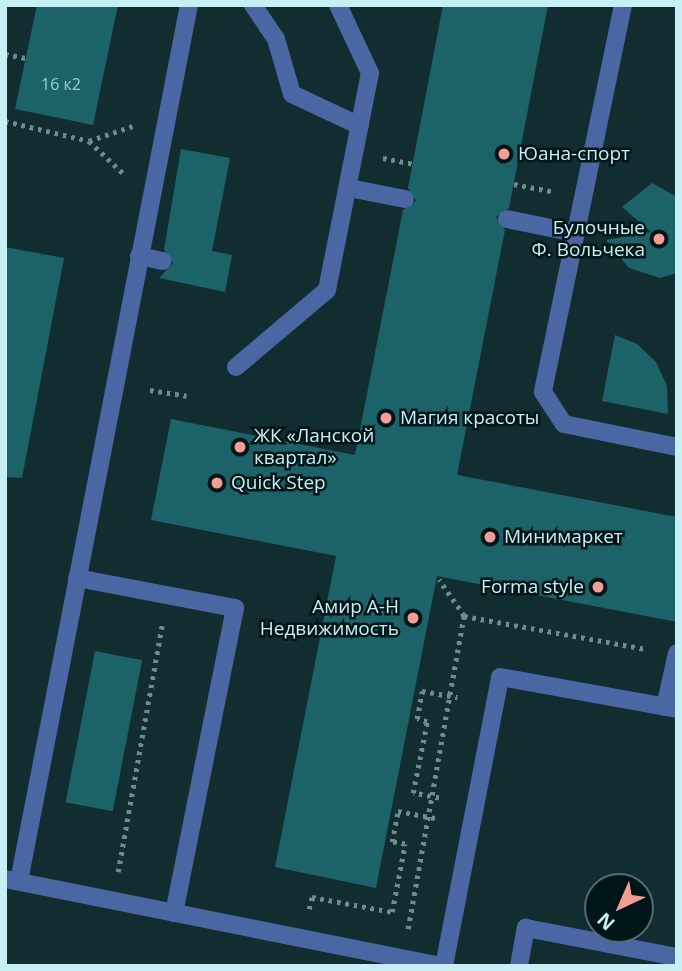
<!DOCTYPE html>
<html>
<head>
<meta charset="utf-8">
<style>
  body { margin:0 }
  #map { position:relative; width:682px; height:971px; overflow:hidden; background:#122d30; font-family:"Open Sans",sans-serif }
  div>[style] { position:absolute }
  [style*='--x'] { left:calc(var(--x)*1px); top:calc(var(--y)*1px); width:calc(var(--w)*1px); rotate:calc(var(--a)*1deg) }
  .building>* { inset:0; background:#1c6269; transform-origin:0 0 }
  .path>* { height:4.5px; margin-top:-2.25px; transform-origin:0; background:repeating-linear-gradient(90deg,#6b8d90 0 3.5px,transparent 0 8.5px) }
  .lane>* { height:18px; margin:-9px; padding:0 9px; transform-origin:9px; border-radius:9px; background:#4a66a3 }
  .dots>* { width:19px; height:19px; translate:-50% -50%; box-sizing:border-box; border:4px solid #001518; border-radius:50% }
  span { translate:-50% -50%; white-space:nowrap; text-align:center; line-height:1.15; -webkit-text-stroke:5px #001518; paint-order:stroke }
  .number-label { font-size:16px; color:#9cccd1 }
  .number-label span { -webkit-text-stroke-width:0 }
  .poi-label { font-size:19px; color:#c7f0f4 }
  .left { translate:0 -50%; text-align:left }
  .right { translate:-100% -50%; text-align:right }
  .frame { position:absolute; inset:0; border:7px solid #c7f0f4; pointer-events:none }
  .north { position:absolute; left:584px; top:873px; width:70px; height:70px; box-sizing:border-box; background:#001518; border:2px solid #506d70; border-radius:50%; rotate:224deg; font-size:19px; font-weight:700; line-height:28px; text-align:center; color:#c7f0f4 }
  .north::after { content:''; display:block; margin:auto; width:24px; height:32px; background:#f59c96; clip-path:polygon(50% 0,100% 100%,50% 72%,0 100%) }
</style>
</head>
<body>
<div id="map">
  <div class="building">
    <div style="clip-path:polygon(37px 5px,118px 5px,93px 125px,15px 109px)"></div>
    <div style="clip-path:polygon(443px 5px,548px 5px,509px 208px,496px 217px,505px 230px,457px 475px,677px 517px,677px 622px,437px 576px,376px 888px,275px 867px,336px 556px,151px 520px,171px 419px,355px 455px,403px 210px,416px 201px,408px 188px)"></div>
    <div style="clip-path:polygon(181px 149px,230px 158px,212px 251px,232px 255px,225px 292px,159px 278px,173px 263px,164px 250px)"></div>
    <div style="clip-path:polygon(652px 183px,677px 197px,677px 273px,660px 278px,629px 268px,606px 240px,651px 232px,622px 207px)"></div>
    <div style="clip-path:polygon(5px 247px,64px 258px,22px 478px,5px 477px)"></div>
    <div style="clip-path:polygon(615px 335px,637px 344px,656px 362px,667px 386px,668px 414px,602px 401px)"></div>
    <div style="left:95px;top:651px;width:48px;height:154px;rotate:11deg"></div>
  </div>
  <div class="path">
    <div style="--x:5;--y:54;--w:21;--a:11"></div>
    <div style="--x:5;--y:121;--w:86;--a:13.4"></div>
    <div style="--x:89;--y:141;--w:50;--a:43.4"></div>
    <div style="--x:89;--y:141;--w:46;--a:-18.8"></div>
    <div style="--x:383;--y:158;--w:31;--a:11"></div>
    <div style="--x:514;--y:184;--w:42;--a:11"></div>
    <div style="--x:150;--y:390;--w:37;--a:9"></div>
    <div style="--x:464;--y:616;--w:185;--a:10.3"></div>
    <div style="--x:439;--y:798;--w:26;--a:-169"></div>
    <div style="--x:413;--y:793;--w:72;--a:-78.8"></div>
    <div style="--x:427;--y:722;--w:10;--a:-163"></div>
    <div style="--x:417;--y:719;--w:28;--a:-80"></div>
    <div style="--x:422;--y:691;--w:36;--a:10"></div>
    <div style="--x:118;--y:872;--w:250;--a:-79.9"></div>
    <div style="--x:309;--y:909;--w:12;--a:-76"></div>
    <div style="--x:312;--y:897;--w:81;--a:10.6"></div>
    <div style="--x:392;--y:912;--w:69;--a:-79.2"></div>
    <div style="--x:405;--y:844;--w:13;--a:-171"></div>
    <div style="--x:392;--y:842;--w:32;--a:-79"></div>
    <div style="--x:398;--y:811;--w:38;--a:11"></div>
    <div style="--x:408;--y:929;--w:318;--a:-79.9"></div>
    <div style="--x:464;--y:616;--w:44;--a:-124.8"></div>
  </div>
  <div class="lane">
    <div style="--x:253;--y:5;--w:41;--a:55.9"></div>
    <div style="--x:276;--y:39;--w:57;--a:73.8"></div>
    <div style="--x:292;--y:94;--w:75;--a:25.2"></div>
    <div style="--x:623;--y:5;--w:395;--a:101.7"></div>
    <div style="--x:543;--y:392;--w:38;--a:57"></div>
    <div style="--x:564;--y:424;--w:115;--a:11.5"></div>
    <div style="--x:349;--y:188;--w:57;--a:11.1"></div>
    <div style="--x:507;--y:219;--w:70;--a:11.5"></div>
    <div style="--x:139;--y:256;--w:24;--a:12"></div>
    <div style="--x:236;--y:367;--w:119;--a:-40.2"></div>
    <div style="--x:327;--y:290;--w:221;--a:-78.8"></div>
    <div style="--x:370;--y:73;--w:75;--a:-115.2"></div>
    <div style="--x:77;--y:578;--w:161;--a:10.8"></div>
    <div style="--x:235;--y:608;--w:311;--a:101.3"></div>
    <div style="--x:665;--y:707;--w:55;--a:-77.5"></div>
    <div style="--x:5;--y:879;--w:446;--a:11.3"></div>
    <div style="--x:19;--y:881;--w:892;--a:-79.02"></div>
    <div style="--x:444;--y:966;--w:294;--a:-79"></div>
    <div style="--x:500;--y:677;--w:180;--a:10.2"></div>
    <div style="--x:519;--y:966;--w:39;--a:-80"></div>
    <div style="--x:526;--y:928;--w:154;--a:10.9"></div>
  </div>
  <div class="dots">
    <div style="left:504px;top:154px;background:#f59c96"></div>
    <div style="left:659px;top:239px;background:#f59c96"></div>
    <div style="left:386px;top:418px;background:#f59c96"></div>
    <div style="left:240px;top:447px;background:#f59c96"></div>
    <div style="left:217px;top:483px;background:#f59c96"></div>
    <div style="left:490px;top:537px;background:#f59c96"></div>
    <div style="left:598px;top:587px;background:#f59c96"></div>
    <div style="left:413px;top:618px;background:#f59c96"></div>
  </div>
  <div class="number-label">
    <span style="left:61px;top:84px">16 к2</span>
  </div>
  <div class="poi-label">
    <span class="left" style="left:518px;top:154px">Юана-спорт</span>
    <span class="right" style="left:645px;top:239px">Булочные<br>Ф. Вольчека</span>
    <span class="left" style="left:400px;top:418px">Магия красоты</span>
    <span class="left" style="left:254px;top:447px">ЖК «Ланской<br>квартал»</span>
    <span class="left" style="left:231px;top:483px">Quick Step</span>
    <span class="left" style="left:504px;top:537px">Минимаркет</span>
    <span class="right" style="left:584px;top:587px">Forma style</span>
    <span class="right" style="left:399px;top:618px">Амир А-Н<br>Недвижимость</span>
  </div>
  <div class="frame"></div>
  <div class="north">N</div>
</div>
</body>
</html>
